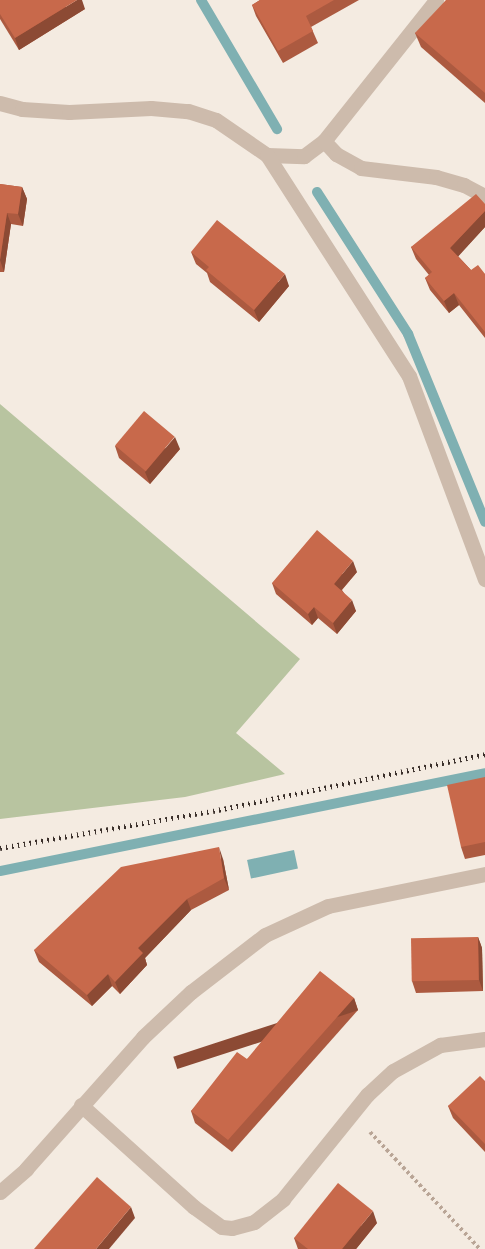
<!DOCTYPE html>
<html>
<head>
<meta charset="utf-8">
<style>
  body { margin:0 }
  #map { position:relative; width:485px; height:1249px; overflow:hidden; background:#f4ebe1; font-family:"Golos Text",sans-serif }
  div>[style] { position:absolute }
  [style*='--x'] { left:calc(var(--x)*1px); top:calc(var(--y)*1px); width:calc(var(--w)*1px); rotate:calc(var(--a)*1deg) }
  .green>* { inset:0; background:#b8c4a0 }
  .water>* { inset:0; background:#7fb0b2; transform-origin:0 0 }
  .stream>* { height:10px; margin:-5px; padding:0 5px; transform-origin:5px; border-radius:5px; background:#7fb0b2 }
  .path>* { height:4px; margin-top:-2px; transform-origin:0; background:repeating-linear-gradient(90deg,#b9a596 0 3px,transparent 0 6px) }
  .minor>* { height:15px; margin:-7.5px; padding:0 7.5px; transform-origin:7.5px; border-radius:7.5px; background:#cdbbac }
  .rail>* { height:4.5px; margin-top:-2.25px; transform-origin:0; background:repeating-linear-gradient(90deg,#3b302b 0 1.5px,transparent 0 6px) }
  .wall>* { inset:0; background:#ac5a40 }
  .shaded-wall>* { inset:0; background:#8c4a34; transform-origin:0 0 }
  .building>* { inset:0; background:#c8694b; transform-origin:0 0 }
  span { translate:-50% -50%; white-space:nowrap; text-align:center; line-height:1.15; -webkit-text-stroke:5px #fbf5ee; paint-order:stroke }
</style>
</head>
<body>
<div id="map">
  <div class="green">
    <div style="clip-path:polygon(0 404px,300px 659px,236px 733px,285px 774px,185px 797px,0 819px)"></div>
  </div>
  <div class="water">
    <div style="left:294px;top:850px;width:19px;height:48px;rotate:78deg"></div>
  </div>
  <div class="stream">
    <div style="--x:201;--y:0;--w:150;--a:59.5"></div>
    <div style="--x:317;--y:192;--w:169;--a:57.3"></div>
    <div style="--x:408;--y:334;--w:203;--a:67.7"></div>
    <div style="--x:0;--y:871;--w:495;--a:-11.4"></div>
  </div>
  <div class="path">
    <div style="--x:370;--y:1132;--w:161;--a:46.8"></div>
  </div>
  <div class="minor">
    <div style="--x:0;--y:103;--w:23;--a:15"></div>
    <div style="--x:22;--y:109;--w:47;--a:3.7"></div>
    <div style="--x:69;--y:112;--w:82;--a:-2.8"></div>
    <div style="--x:151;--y:108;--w:37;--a:5"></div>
    <div style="--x:188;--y:111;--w:29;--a:18"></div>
    <div style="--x:216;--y:120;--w:62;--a:34.5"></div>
    <div style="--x:267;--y:155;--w:37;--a:2"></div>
    <div style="--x:304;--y:156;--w:25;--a:-37"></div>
    <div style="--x:324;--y:141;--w:180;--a:-51.5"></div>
    <div style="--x:324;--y:141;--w:18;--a:47"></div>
    <div style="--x:336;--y:154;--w:29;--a:29"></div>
    <div style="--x:361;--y:168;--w:76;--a:6.8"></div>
    <div style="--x:436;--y:177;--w:29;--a:16"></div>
    <div style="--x:464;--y:185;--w:24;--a:28"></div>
    <div style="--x:267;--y:155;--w:263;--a:57.3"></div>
    <div style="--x:409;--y:376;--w:217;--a:69.5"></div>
    <div style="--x:81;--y:1105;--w:152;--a:42.1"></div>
    <div style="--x:194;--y:1207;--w:34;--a:36"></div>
    <div style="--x:222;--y:1227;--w:10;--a:6"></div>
    <div style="--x:232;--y:1228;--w:23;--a:-15"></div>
    <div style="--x:254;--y:1222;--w:37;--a:-38"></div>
    <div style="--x:283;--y:1199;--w:134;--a:-51.1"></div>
    <div style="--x:367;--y:1095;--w:35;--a:-43"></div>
    <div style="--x:393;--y:1071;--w:54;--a:-29"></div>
    <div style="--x:440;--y:1045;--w:45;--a:-7.6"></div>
    <div style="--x:0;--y:1192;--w:35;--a:-41"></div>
    <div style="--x:26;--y:1169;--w:176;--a:-48.4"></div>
    <div style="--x:143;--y:1037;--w:66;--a:-43.2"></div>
    <div style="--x:191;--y:992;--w:93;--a:-37.6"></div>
    <div style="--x:265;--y:935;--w:69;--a:-24.7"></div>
    <div style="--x:328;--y:906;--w:160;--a:-11.5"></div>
  </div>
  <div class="rail">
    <div style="--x:0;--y:848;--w:216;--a:-9.9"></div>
    <div style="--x:213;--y:811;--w:278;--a:-11.8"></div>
  </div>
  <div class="wall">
    <div style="clip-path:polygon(0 0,85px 9px,19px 50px,0 19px)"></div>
    <div style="clip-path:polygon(260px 0,359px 0,311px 27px,318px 43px,283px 63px,256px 16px,252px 5px)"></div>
    <div style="clip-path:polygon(485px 0,485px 103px,421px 47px,415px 33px)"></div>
    <div style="clip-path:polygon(0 184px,22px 187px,27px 199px,23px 226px,11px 224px,4px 272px,0 272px)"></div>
    <div style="clip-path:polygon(485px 204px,485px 227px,458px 256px,471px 270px,485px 274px,485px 338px,459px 305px,449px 313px,430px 290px,425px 278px,429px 275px,416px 259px,411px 247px)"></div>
    <div style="clip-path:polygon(191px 252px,289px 286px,259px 322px,210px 282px,207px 273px,196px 264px)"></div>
    <div style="clip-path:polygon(115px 446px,180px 449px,150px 484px,119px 458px)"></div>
    <div style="clip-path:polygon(357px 572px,342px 590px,356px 611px,337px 634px,318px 618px,312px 625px,276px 594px,272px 583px)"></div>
    <div style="clip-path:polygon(485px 777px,485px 855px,465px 859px,461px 847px)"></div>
    <div style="clip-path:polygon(223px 859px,229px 890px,191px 910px,145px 958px,147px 965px,120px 994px,112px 986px,92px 1006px,39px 962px,34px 950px)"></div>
    <div style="clip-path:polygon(478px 937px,482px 948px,483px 991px,416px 993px,412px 981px)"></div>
    <div style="clip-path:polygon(354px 998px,358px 1010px,232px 1152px,195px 1123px,191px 1111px,247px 1059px)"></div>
    <div style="clip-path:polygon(485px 1081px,485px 1152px,453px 1118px,448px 1106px)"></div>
    <div style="clip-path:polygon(377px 1223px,356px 1249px,298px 1249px,294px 1238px)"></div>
  </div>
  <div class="shaded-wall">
    <div style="clip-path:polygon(77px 0,82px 0,85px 9px,19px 50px,15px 38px)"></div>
    <div style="clip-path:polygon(22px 187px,27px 199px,23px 226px,18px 214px)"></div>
    <div style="clip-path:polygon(485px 211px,485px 227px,455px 260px,450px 248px)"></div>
    <div style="clip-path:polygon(7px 213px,11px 224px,4px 272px,0 260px)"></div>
    <div style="clip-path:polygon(285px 274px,289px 286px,259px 322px,254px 310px)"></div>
    <div style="clip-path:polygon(454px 293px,459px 305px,449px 313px,444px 301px)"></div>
    <div style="clip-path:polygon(175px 437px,180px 449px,150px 484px,145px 472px)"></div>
    <div style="clip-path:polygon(353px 561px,357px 572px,338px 594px,334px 584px)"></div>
    <div style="clip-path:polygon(352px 600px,356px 611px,337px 634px,333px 623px)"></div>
    <div style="clip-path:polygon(314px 607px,318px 618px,312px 625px,308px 614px)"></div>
    <div style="clip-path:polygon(219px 847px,223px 859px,229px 890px,224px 878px)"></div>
    <div style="clip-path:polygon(187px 899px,191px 910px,145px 958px,147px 965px,120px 994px,115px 982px,138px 948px)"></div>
    <div style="clip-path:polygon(478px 937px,482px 948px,483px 991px,479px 980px)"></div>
    <div style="clip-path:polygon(108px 974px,112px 986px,92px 1006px,87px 995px)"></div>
    <div style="left:354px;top:998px;width:13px;height:190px;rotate:72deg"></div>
    <div style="clip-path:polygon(131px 1207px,135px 1218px,109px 1249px,96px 1249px)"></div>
    <div style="clip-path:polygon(373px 1211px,377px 1223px,356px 1249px,342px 1249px)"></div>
  </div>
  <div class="building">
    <div style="clip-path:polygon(0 0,77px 0,15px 38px,0 14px)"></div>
    <div style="clip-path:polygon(260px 0,334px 0,306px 16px,313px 31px,278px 51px,252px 5px)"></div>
    <div style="clip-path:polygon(446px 0,485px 0,485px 93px,415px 33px)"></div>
    <div style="clip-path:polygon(0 184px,22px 187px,18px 214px,7px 213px,0 260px)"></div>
    <div style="clip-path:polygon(476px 194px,485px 204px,485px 211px,450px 248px,471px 270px,478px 265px,485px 274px,485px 332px,454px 293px,444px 301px,425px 278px,432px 272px,411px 247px)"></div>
    <div style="clip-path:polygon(217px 220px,285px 274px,254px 310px,206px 270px,209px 267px,191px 252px)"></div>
    <div style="left:144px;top:411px;width:40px;height:45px;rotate:40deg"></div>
    <div style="clip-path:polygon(317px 530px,353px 561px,334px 584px,352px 600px,333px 623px,314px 607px,308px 614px,272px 583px)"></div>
    <div style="clip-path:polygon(485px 777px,485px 842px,461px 847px,447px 785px)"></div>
    <div style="clip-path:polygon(219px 847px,224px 878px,187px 899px,138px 948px,143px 953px,115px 982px,108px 974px,87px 995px,34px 950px,121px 867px)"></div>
    <div style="left:478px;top:937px;width:43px;height:67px;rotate:89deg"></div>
    <div style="clip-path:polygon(320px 971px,354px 998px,228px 1140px,191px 1111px,237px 1052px,247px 1059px)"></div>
    <div style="clip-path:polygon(480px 1076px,485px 1081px,485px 1144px,448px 1106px)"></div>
    <div style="clip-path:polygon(97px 1177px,131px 1207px,96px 1249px,34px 1249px)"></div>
    <div style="clip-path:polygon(338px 1183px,373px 1211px,342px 1249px,308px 1249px,294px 1238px)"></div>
  </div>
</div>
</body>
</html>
